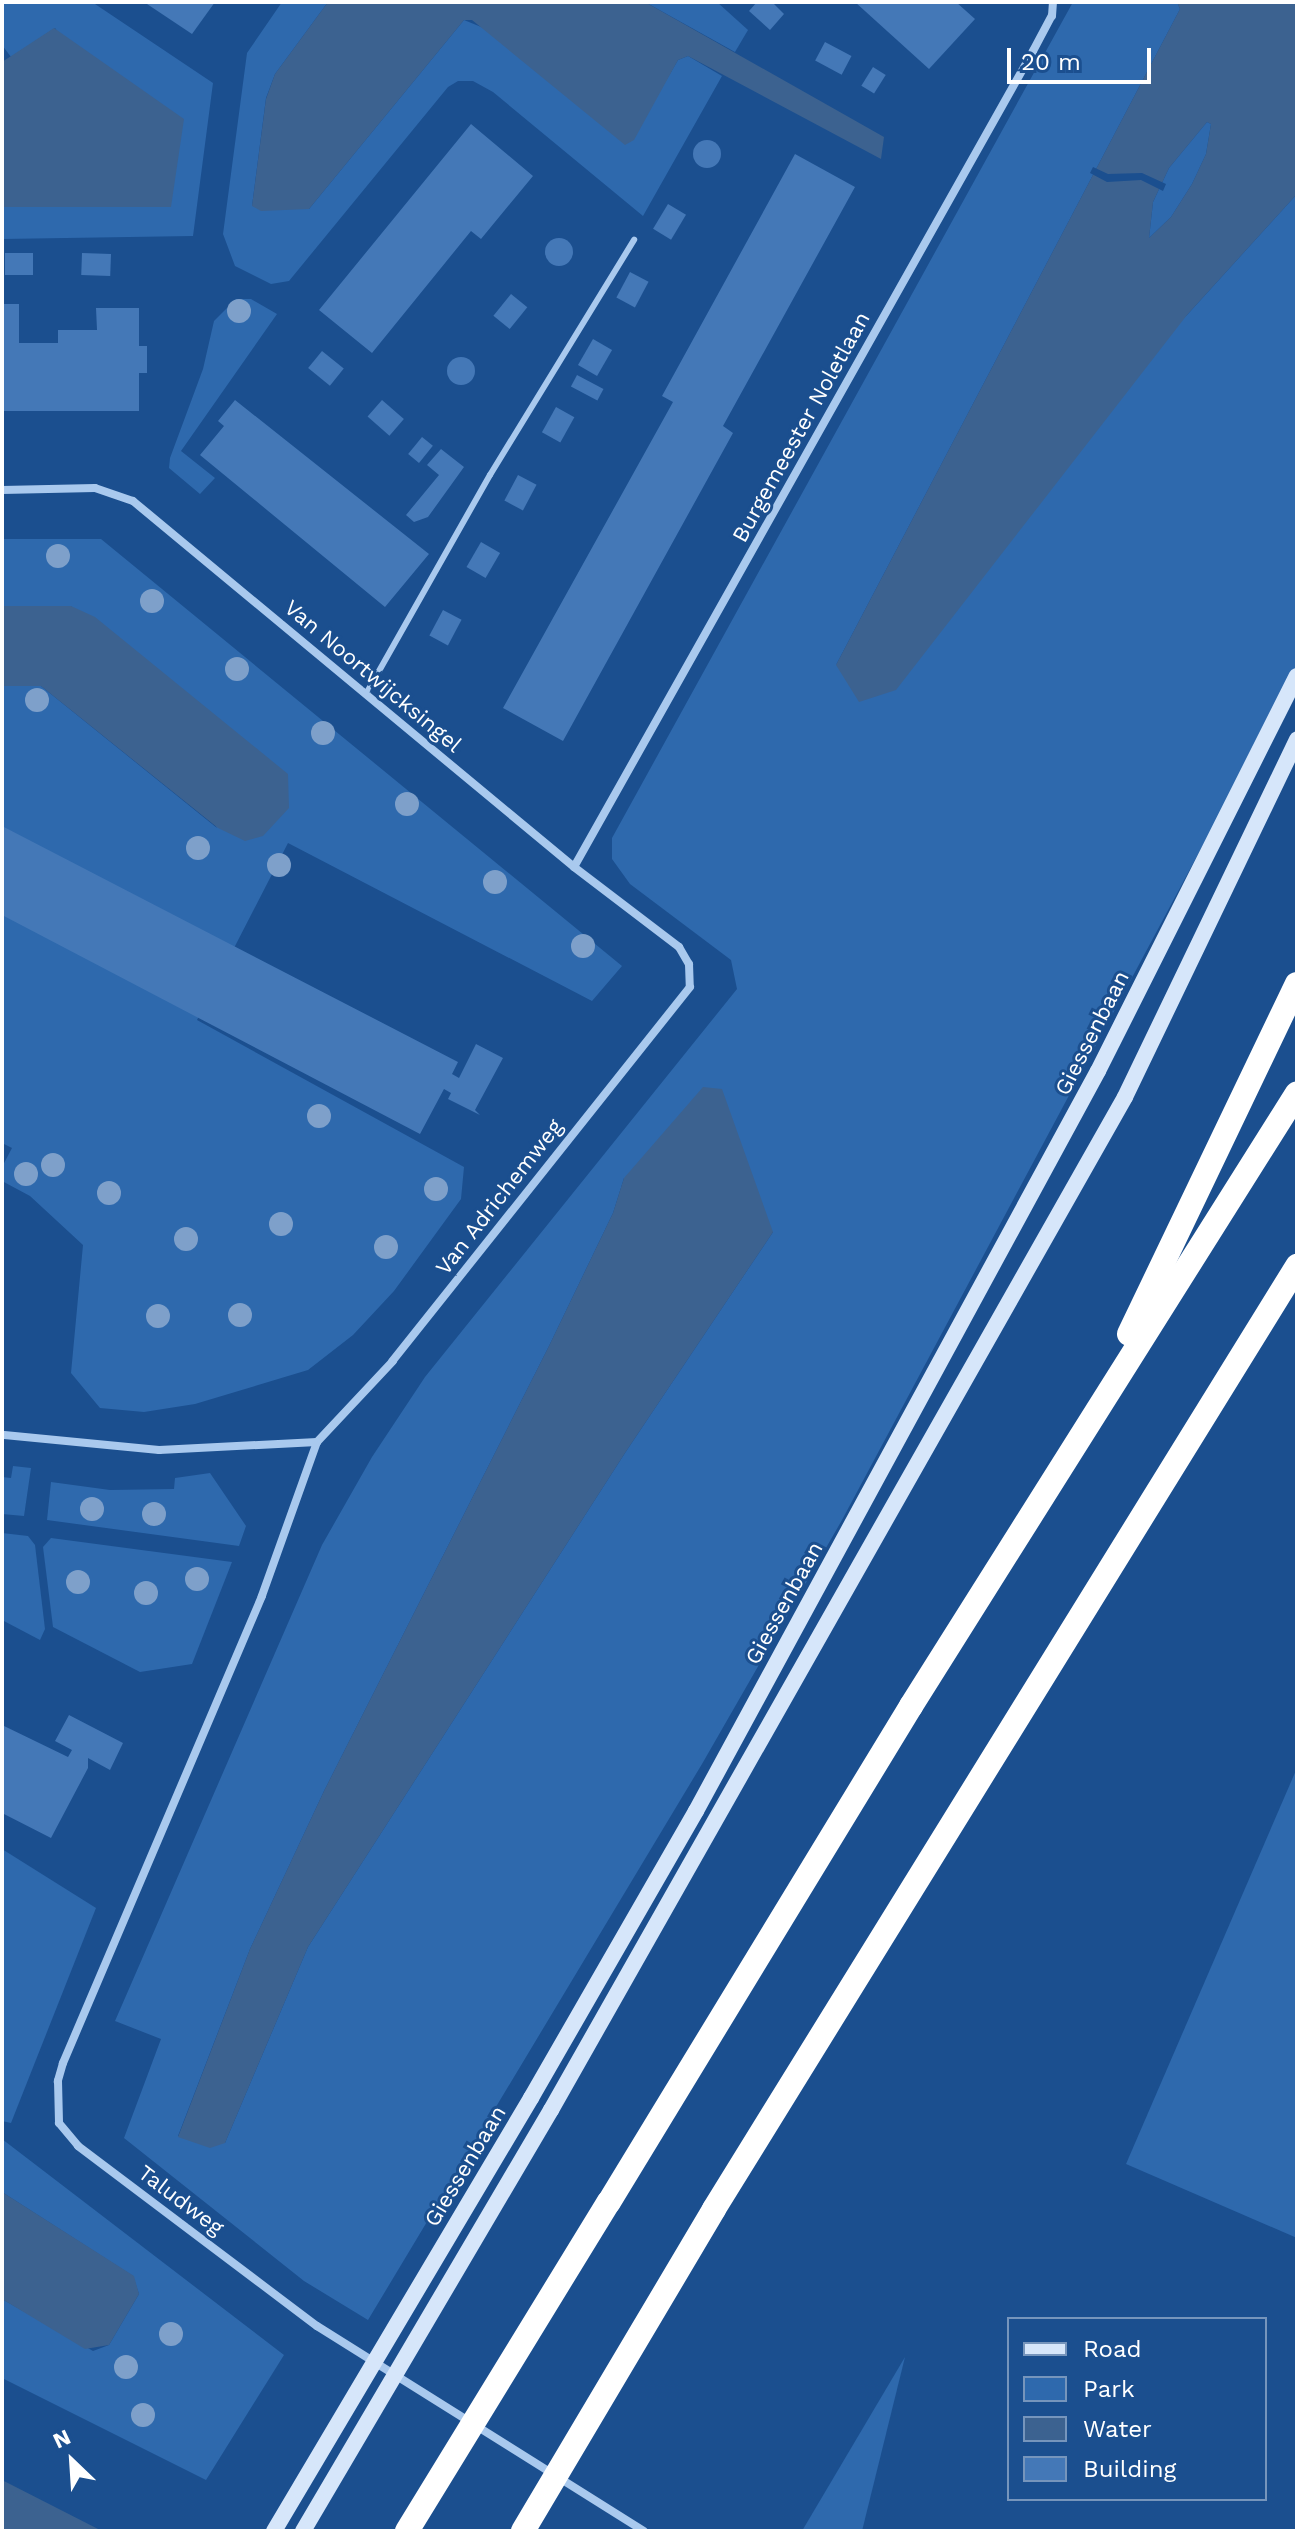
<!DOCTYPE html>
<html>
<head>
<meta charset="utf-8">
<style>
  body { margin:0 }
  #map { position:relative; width:1299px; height:2533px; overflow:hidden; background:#1b4f8f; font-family:"Work Sans",sans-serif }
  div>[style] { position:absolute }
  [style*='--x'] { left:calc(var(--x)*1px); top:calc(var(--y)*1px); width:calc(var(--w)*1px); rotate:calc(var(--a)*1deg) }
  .green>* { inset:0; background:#2e69ad }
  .water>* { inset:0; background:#3c6290 }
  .pier>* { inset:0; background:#1b4f8f }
  .building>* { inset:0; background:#4478b7; transform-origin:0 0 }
  .round { border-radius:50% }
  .lane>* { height:6px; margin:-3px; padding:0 3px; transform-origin:3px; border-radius:3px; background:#a9c9ee }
  .street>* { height:8px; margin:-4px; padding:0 4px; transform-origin:4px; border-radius:4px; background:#a9c9ee }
  .secondary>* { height:16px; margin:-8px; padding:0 8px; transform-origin:8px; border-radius:8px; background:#d6e6fa }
  .highway>* { height:24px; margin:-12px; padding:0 12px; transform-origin:12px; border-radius:12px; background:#fff }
  .secondary-bridge>* { height:16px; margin:-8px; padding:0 8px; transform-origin:8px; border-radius:8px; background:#d6e6fa }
  .highway-bridge>* { height:24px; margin:-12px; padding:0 12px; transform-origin:12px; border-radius:12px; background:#fff }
  .trees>* { width:24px; height:24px; margin:-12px; border-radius:50%; background:#7ea0ca }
  span { translate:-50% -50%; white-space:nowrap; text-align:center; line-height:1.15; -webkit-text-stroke:6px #1b4f8f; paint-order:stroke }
  .street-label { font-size:22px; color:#fff }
  .frame { position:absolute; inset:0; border:4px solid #fff; pointer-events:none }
  .legend { position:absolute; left:1007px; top:2317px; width:260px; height:184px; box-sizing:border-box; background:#1b4f8f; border:2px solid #7695bc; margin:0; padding:10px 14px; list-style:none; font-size:24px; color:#fff }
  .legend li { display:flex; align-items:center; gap:16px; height:40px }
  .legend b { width:40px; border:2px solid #7695bc }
  .north { position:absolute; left:32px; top:2421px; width:80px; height:80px; -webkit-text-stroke:6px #1b4f8f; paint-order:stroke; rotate:335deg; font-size:22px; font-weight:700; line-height:32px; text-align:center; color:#fff }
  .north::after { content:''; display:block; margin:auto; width:28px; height:36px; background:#fff; clip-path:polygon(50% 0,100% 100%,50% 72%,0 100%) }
  .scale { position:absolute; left:1007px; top:48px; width:144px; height:36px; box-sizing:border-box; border:4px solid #fff; border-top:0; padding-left:10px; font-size:24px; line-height:28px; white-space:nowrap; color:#fff; -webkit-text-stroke:6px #1b4f8f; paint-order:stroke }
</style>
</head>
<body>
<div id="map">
  <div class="green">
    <div style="clip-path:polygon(2px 2px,92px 2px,213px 83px,193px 236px,2px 239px,2px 207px,170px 207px,55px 28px,11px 57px,2px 45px)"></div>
    <div style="clip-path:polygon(282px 2px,328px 2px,275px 74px,266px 98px,252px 206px,309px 209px,464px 20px,656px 98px,678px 60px,688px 56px,722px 76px,643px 216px,493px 92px,473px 81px,458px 81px,448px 87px,289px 281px,271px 284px,235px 266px,223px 234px,247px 53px)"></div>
    <div style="clip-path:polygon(645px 2px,717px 2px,748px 30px,735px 52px)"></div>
    <div style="clip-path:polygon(evenodd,1073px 2px,1177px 2px,1180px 9px,836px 665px,1187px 315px,1297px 194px,1297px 669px,842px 1520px,702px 1764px,368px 2320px,304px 2281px,124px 2138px,161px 2039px,115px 2021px,322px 1545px,372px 1457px,425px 1377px,737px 989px,731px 960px,630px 884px,612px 859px,612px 838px,1073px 2px,624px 1178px,773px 1232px,625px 1453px,308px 1947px,225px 2143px,178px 2136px,250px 1949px,324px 1791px,549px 1346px,613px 1213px,624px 1178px)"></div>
    <div style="clip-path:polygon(1207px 122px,1211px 124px,1206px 154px,1192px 184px,1171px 217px,1149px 238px,1153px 202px,1169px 168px)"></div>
    <div style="clip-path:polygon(236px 299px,251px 299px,277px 314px,181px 451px,215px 478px,200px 494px,169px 468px,170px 458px,203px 369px,214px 321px)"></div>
    <div style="clip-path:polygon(2px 539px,101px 539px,622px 966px,592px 1001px,288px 843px,197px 1020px,464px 1167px,461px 1199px,394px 1291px,353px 1335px,308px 1370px,195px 1404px,144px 1412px,100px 1408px,71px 1373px,83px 1245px,30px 1196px,2px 1181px,2px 1167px,12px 1148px,2px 1143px,2px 686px,41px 686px,217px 828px,71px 606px,2px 606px)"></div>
    <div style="clip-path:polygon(13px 1466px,31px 1468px,24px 1516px,2px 1514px,2px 1477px,11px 1478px)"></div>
    <div style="clip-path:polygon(210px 1473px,246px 1526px,239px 1546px,47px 1520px,51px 1482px,110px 1490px,174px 1489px,175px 1478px)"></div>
    <div style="clip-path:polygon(2px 1533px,28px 1536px,35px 1545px,45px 1629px,40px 1640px,2px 1620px)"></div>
    <div style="clip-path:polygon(51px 1538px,232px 1562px,192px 1664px,140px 1672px,53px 1627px,43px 1547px)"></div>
    <div style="clip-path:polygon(1297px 1768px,1297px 2238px,1126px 2164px)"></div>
    <div style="clip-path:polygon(2px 1849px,96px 1908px,11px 2123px,2px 2121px)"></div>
    <div style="clip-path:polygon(2px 2139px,284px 2355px,206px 2480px,2px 2378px,2px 2299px,93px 2351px,109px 2345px,139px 2294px,133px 2276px,2px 2192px)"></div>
    <div style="clip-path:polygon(905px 2357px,862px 2531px,802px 2531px)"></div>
  </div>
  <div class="water">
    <div style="clip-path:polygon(328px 2px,645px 2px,884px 137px,881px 159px,688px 56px,678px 60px,634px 140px,625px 145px,472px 20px,464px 20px,309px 209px,261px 211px,252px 206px,266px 99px,275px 74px)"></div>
    <div style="clip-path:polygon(evenodd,1177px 2px,1297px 2px,1297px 194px,1187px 315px,896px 690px,859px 702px,836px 665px,1180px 9px,1177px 2px,1207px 122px,1211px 124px,1206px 154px,1192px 184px,1171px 217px,1149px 238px,1153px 202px,1169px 168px,1207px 122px)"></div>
    <div style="clip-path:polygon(54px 28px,184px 119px,171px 207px,2px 207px,2px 62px)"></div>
    <div style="clip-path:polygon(2px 606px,71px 606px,95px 617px,288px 774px,289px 808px,263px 836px,245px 841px,218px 828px,41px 686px,2px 686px)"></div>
    <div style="clip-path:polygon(703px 1087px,722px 1089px,773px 1232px,625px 1453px,308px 1947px,225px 2143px,210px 2148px,178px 2137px,250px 1949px,324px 1791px,549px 1346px,613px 1213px,624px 1178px)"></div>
    <div style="clip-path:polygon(2px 2192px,134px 2276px,139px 2294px,109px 2345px,85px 2349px,2px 2299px)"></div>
    <div style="clip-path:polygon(2px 2480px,102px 2531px,2px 2531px)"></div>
  </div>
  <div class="pier">
    <div style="clip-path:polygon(1093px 167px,1108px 174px,1142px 173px,1166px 184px,1163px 191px,1141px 180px,1107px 182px,1090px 173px)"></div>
  </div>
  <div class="building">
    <div style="clip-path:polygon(144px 2px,215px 2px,192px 34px)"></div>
    <div style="clip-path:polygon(757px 2px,772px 2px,784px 14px,770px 30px,749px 11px)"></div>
    <div style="clip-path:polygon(855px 2px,956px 2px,975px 19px,929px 69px)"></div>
    <div style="left:825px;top:42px;width:30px;height:21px;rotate:28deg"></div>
    <div style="left:873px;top:67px;width:15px;height:22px;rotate:32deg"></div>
    <div style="clip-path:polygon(471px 124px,533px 176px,481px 239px,471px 231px,372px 353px,319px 310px)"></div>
    <div class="round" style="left:693px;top:140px;width:28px;height:28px"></div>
    <div style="clip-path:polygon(795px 154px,855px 187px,723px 426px,733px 433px,563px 741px,503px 708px,673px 402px,662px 396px)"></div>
    <div style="left:668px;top:204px;width:21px;height:29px;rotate:31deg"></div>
    <div class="round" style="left:545px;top:238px;width:28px;height:28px"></div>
    <div style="left:33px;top:253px;width:22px;height:28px;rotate:90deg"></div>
    <div style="left:82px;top:253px;width:29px;height:22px;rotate:2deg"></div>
    <div style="left:630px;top:272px;width:21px;height:29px;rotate:28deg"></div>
    <div style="left:511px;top:294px;width:21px;height:28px;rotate:39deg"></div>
    <div style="clip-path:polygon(2px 304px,19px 304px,19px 343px,58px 343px,58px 330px,97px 330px,96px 308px,139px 308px,139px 346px,147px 346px,147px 373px,139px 373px,139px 411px,2px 411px)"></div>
    <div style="left:593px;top:339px;width:22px;height:30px;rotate:30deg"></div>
    <div style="left:322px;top:351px;width:28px;height:22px;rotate:39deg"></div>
    <div class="round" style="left:447px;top:357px;width:28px;height:28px"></div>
    <div style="left:577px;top:375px;width:30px;height:13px;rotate:28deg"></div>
    <div style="clip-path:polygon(235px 400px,429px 554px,385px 607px,200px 455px,224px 426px,218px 421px)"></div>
    <div style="left:382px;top:400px;width:29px;height:22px;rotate:41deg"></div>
    <div style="left:556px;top:407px;width:21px;height:29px;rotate:29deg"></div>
    <div style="left:422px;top:437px;width:14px;height:22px;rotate:39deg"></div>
    <div style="clip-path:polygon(441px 449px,464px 467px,428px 517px,414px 522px,406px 515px,439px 475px,427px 465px)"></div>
    <div style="left:518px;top:475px;width:21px;height:29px;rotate:28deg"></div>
    <div style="left:481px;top:542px;width:22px;height:29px;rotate:30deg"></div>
    <div style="left:443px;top:610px;width:21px;height:29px;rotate:28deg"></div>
    <div style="clip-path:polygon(2px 826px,458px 1062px,452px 1074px,459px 1078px,476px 1044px,503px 1058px,475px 1110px,480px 1115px,448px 1099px,451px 1093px,444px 1089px,420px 1134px,2px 915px)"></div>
    <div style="clip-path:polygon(69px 1715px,123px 1743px,110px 1770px,88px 1758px,88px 1768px,51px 1838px,2px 1813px,2px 1725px,68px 1757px,72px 1750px,55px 1741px)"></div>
  </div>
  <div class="lane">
    <div style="--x:366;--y:694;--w:252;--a:-60.5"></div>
    <div style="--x:490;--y:475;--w:276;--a:-58.5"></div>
  </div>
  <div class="street">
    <div style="--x:2;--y:490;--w:93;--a:-1.2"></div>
    <div style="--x:95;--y:488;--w:40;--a:18.9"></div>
    <div style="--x:133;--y:501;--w:573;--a:39.69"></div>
    <div style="--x:574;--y:867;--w:132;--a:37.3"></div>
    <div style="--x:679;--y:947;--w:20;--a:60"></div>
    <div style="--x:689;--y:964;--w:23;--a:88"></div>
    <div style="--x:690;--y:987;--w:478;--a:128.5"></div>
    <div style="--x:393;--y:1361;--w:111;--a:133.2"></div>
    <div style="--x:317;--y:1442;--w:158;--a:177.1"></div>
    <div style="--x:159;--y:1450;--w:158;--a:-174.5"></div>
    <div style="--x:574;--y:867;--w:936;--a:-60.64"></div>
    <div style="--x:1033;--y:51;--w:40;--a:-62"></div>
    <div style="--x:1052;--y:16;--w:14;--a:-86"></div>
    <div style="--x:317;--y:1442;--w:164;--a:109.7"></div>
    <div style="--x:262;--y:1596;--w:508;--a:113.08"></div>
    <div style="--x:63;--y:2063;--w:19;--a:106"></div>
    <div style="--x:58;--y:2081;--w:42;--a:88.6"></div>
    <div style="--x:59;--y:2123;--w:30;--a:50"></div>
    <div style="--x:78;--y:2146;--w:299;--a:37"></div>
    <div style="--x:317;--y:2326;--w:386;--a:32.1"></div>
  </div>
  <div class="secondary">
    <div style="--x:531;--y:2098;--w:331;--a:-60.1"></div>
    <div style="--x:696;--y:1811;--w:842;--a:-61.49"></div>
    <div style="--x:1098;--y:1071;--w:442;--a:-63.3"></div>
    <div style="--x:551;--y:2110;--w:1164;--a:-60.46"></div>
    <div style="--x:1125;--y:1097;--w:397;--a:-64.3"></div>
  </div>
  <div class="highway">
    <div style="--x:1129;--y:1334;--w:388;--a:-64.4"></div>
    <div style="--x:609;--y:2202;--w:581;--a:-58.66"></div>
    <div style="--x:911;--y:1706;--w:724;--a:-57.8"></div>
    <div style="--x:714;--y:2209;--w:1109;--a:-58.27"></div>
  </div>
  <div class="secondary-bridge">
    <div style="--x:274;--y:2531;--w:504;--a:-59.31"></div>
    <div style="--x:303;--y:2531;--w:489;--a:-59.5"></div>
  </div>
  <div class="highway-bridge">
    <div style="--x:407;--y:2531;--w:386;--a:-58.5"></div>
    <div style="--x:523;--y:2531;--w:374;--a:-59.3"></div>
  </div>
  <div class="trees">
    <div style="left:239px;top:311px"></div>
    <div style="left:58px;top:556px"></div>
    <div style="left:152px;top:601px"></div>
    <div style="left:237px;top:669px"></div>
    <div style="left:37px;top:700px"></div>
    <div style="left:323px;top:733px"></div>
    <div style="left:407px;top:804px"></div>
    <div style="left:198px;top:848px"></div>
    <div style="left:279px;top:865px"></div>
    <div style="left:495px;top:882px"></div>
    <div style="left:583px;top:946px"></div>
    <div style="left:319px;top:1116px"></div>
    <div style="left:53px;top:1165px"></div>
    <div style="left:26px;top:1174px"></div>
    <div style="left:436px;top:1189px"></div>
    <div style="left:109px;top:1193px"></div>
    <div style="left:281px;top:1224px"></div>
    <div style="left:186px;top:1239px"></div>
    <div style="left:386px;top:1247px"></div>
    <div style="left:240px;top:1315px"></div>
    <div style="left:158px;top:1316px"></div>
    <div style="left:92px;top:1509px"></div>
    <div style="left:154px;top:1514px"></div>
    <div style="left:197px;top:1579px"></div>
    <div style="left:78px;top:1582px"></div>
    <div style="left:146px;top:1593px"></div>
    <div style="left:171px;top:2334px"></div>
    <div style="left:126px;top:2367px"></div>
    <div style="left:143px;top:2415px"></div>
  </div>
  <div class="street-label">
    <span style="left:801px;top:427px;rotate:-61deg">Burgemeester Noletlaan</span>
    <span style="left:373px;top:676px;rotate:40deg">Van Noortwijcksingel</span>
    <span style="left:1092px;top:1033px;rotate:-63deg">Giessenbaan</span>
    <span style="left:499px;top:1197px;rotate:-52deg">Van Adrichemweg</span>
    <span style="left:784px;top:1603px;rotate:-61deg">Giessenbaan</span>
    <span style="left:465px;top:2166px;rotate:-59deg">Giessenbaan</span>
    <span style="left:181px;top:2200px;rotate:37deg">Taludweg</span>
  </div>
  <div class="frame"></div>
  <ul class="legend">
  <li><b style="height:10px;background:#d6e6fa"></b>Road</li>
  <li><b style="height:22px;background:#2e69ad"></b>Park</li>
  <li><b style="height:22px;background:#3c6290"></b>Water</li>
  <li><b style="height:22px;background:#4478b7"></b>Building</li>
  </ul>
  <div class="north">N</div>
  <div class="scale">20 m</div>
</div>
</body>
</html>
